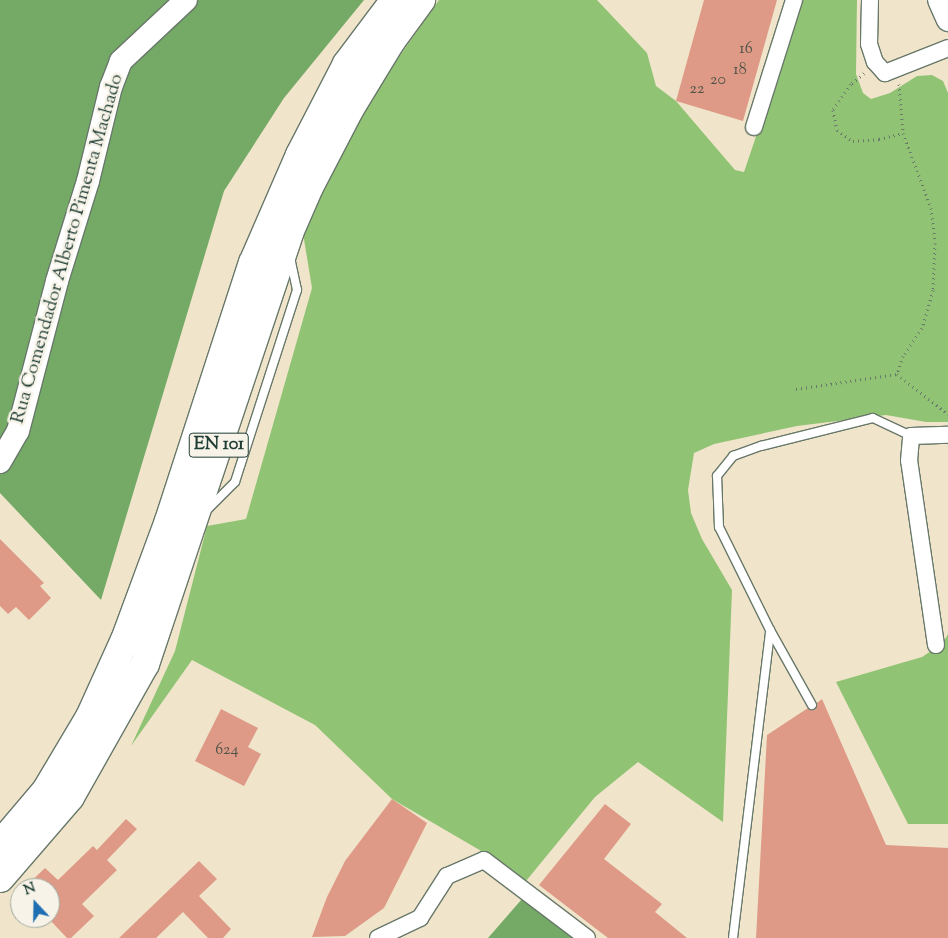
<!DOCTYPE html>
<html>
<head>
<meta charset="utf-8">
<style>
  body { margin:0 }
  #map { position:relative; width:948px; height:938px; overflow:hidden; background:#f0e5cb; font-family:"Sorts Mill Goudy",serif }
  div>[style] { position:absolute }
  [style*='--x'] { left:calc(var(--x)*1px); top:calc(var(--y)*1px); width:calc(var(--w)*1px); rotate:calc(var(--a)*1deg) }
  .green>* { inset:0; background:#91c374 }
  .forest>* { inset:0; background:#74a966 }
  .building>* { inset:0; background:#de9a86 }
  .path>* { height:3px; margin-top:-1.5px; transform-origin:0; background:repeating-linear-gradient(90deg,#687869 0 1px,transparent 0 5px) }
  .roads { filter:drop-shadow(1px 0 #687869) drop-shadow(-1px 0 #687869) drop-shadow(0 1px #687869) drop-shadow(0 -1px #687869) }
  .lane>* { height:8px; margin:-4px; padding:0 4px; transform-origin:4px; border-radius:4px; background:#fff }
  .street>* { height:16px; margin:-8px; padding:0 8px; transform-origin:8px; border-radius:8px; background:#fff }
  .secondary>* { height:22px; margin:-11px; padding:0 11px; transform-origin:11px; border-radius:11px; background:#fff }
  .highway>* { height:28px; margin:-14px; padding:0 14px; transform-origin:14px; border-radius:14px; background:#fff }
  span { translate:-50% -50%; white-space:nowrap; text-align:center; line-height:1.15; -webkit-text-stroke:5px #f7f3e8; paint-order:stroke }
  .number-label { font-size:16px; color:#4f5448 }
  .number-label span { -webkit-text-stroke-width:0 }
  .shield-label span { padding:1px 4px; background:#f7f3e8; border:1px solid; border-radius:4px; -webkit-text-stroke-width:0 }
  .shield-label { font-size:18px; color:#1f3d34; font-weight:700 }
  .street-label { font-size:19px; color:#1f3d34 }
  .north { position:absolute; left:10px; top:878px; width:50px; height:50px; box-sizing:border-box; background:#f7f3e8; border:1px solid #a1aaa0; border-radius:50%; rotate:339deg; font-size:14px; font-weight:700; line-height:20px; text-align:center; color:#1f3d34 }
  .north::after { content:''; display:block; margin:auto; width:18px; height:22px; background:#1f6fb2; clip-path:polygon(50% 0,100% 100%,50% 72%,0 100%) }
</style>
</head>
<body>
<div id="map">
  <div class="green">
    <div style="clip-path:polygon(439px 0,597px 0,647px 53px,656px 86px,676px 101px,735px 170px,744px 172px,802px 0,857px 0,856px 74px,863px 93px,871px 99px,890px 93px,917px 76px,932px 75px,943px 81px,948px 93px,948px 422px,926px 422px,886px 415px,797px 426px,714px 444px,694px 453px,688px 490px,691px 513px,702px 539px,732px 590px,723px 822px,638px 762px,595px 797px,526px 881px,495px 859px,392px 799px,315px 725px,192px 660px,131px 746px,175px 651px,207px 526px,246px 519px,312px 288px,302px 227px,340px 151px,391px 68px)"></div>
    <div style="clip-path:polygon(948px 634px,948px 824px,908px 824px,836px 682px,922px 657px,943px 643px)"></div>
  </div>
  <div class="forest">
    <div style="clip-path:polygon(0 0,364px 0,284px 98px,224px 191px,101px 600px,0 493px)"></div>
    <div style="clip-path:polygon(522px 899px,573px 938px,488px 938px)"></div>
  </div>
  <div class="building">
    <div style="clip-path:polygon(704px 0,777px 0,743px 121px,676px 101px)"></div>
    <div style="clip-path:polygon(0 539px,44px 583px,40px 586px,51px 598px,29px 620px,16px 607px,8px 614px,0 606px)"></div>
    <div style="clip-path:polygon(822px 699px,886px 845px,948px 848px,948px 938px,756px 938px,767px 735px,808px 708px,815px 710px,817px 703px)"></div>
    <div style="clip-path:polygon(221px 709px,258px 728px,248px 747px,261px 754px,244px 786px,195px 761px)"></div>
    <div style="clip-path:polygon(392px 799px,427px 823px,384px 908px,345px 936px,312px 937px,327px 897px,345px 861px)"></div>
    <div style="clip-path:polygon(605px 804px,631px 824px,604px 859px,662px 904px,655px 912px,687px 938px,608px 938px,539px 885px)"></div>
    <div style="clip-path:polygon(126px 819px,137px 829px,107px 860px,117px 870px,82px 904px,94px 916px,71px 938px,67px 938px,50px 920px,50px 888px,24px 888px,45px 868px,58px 880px,93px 846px,97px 850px)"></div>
    <div style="clip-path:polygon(199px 861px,217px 879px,199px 896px,231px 929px,223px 938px,208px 938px,183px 912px,156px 938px,119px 938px)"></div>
  </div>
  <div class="path">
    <div style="--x:864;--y:73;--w:17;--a:140"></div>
    <div style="--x:851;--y:84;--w:32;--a:125"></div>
    <div style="--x:833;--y:110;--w:20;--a:79"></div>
    <div style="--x:837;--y:130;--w:19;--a:35"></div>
    <div style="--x:853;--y:141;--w:26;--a:-4"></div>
    <div style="--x:879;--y:139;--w:25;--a:-14"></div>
    <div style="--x:899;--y:84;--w:49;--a:85.3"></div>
    <div style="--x:903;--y:133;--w:80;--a:69.5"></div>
    <div style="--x:931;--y:208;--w:35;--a:83"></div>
    <div style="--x:935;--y:243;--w:47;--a:92.4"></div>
    <div style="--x:933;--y:290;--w:40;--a:106"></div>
    <div style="--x:922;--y:328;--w:34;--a:124"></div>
    <div style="--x:903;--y:356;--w:19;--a:108"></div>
    <div style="--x:897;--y:374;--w:65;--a:38.1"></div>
    <div style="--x:796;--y:389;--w:102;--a:-8.4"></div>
  </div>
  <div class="roads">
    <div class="lane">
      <div style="--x:206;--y:511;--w:41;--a:-45"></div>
      <div style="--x:235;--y:482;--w:202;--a:-72.1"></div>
      <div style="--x:297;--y:290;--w:33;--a:-102"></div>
      <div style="--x:770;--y:630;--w:86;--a:60.8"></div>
      <div style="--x:733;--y:938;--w:310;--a:-83.1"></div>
      <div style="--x:770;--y:630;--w:115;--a:-116.3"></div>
      <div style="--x:719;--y:527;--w:51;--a:-92.2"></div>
      <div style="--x:717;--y:476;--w:26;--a:-51"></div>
      <div style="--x:733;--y:456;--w:30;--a:-20"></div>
      <div style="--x:761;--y:446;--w:115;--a:-14"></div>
      <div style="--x:873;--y:418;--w:42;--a:25.3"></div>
    </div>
    <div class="street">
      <div style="--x:870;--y:0;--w:44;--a:91.3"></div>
      <div style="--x:869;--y:44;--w:19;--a:72"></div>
      <div style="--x:875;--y:62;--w:15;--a:48"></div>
      <div style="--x:885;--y:73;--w:68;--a:-21.6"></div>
      <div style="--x:754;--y:127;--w:133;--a:-72.5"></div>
      <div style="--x:936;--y:645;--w:186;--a:-98.3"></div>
      <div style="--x:909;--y:461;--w:25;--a:-85"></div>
      <div style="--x:911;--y:436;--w:37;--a:-2"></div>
      <div style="--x:378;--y:938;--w:47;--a:-25.5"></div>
      <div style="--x:420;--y:918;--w:50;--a:-57.3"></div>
      <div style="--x:447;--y:876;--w:40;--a:-23.4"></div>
      <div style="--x:484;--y:860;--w:129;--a:37.1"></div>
    </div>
    <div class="secondary">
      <div style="--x:939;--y:0;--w:22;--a:66"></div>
      <div style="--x:0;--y:462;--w:36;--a:-60"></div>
      <div style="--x:18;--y:431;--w:155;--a:-75.4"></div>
      <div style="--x:57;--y:281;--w:105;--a:-72.8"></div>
      <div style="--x:88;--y:181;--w:97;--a:-76.3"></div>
      <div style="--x:111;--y:87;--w:28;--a:-69"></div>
      <div style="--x:121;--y:61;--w:89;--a:-43.2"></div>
    </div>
    <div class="highway">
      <div style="--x:0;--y:845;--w:71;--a:-49.6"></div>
      <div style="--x:46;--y:791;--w:86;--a:-59.3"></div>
      <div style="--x:90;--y:717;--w:85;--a:-65.6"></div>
      <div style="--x:125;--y:640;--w:127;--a:-69.7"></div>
      <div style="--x:169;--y:521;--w:271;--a:-72"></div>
      <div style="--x:253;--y:263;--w:118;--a:-66.5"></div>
      <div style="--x:300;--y:155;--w:102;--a:-62.7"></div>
      <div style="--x:347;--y:64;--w:80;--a:-53.1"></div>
      <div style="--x:0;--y:878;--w:107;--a:-49.2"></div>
      <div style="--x:70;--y:797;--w:153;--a:-60.6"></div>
      <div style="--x:145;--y:664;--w:454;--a:-71.5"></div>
      <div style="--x:289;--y:233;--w:50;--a:-66.5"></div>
      <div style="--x:309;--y:187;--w:87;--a:-62.5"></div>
      <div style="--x:349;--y:110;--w:81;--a:-58.7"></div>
      <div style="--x:391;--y:41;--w:51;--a:-53.8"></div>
    </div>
  </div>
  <div class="number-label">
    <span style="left:746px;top:50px">16</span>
    <span style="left:740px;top:71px">18</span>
    <span style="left:718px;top:81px">20</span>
    <span style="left:697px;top:90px">22</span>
    <span style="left:227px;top:751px">624</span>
  </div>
  <div class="shield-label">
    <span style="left:219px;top:445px">EN 101</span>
  </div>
  <div class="street-label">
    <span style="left:68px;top:249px;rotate:-74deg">Rua Comendador Alberto Pimenta Machado</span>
  </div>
  <div class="north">N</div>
</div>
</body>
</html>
